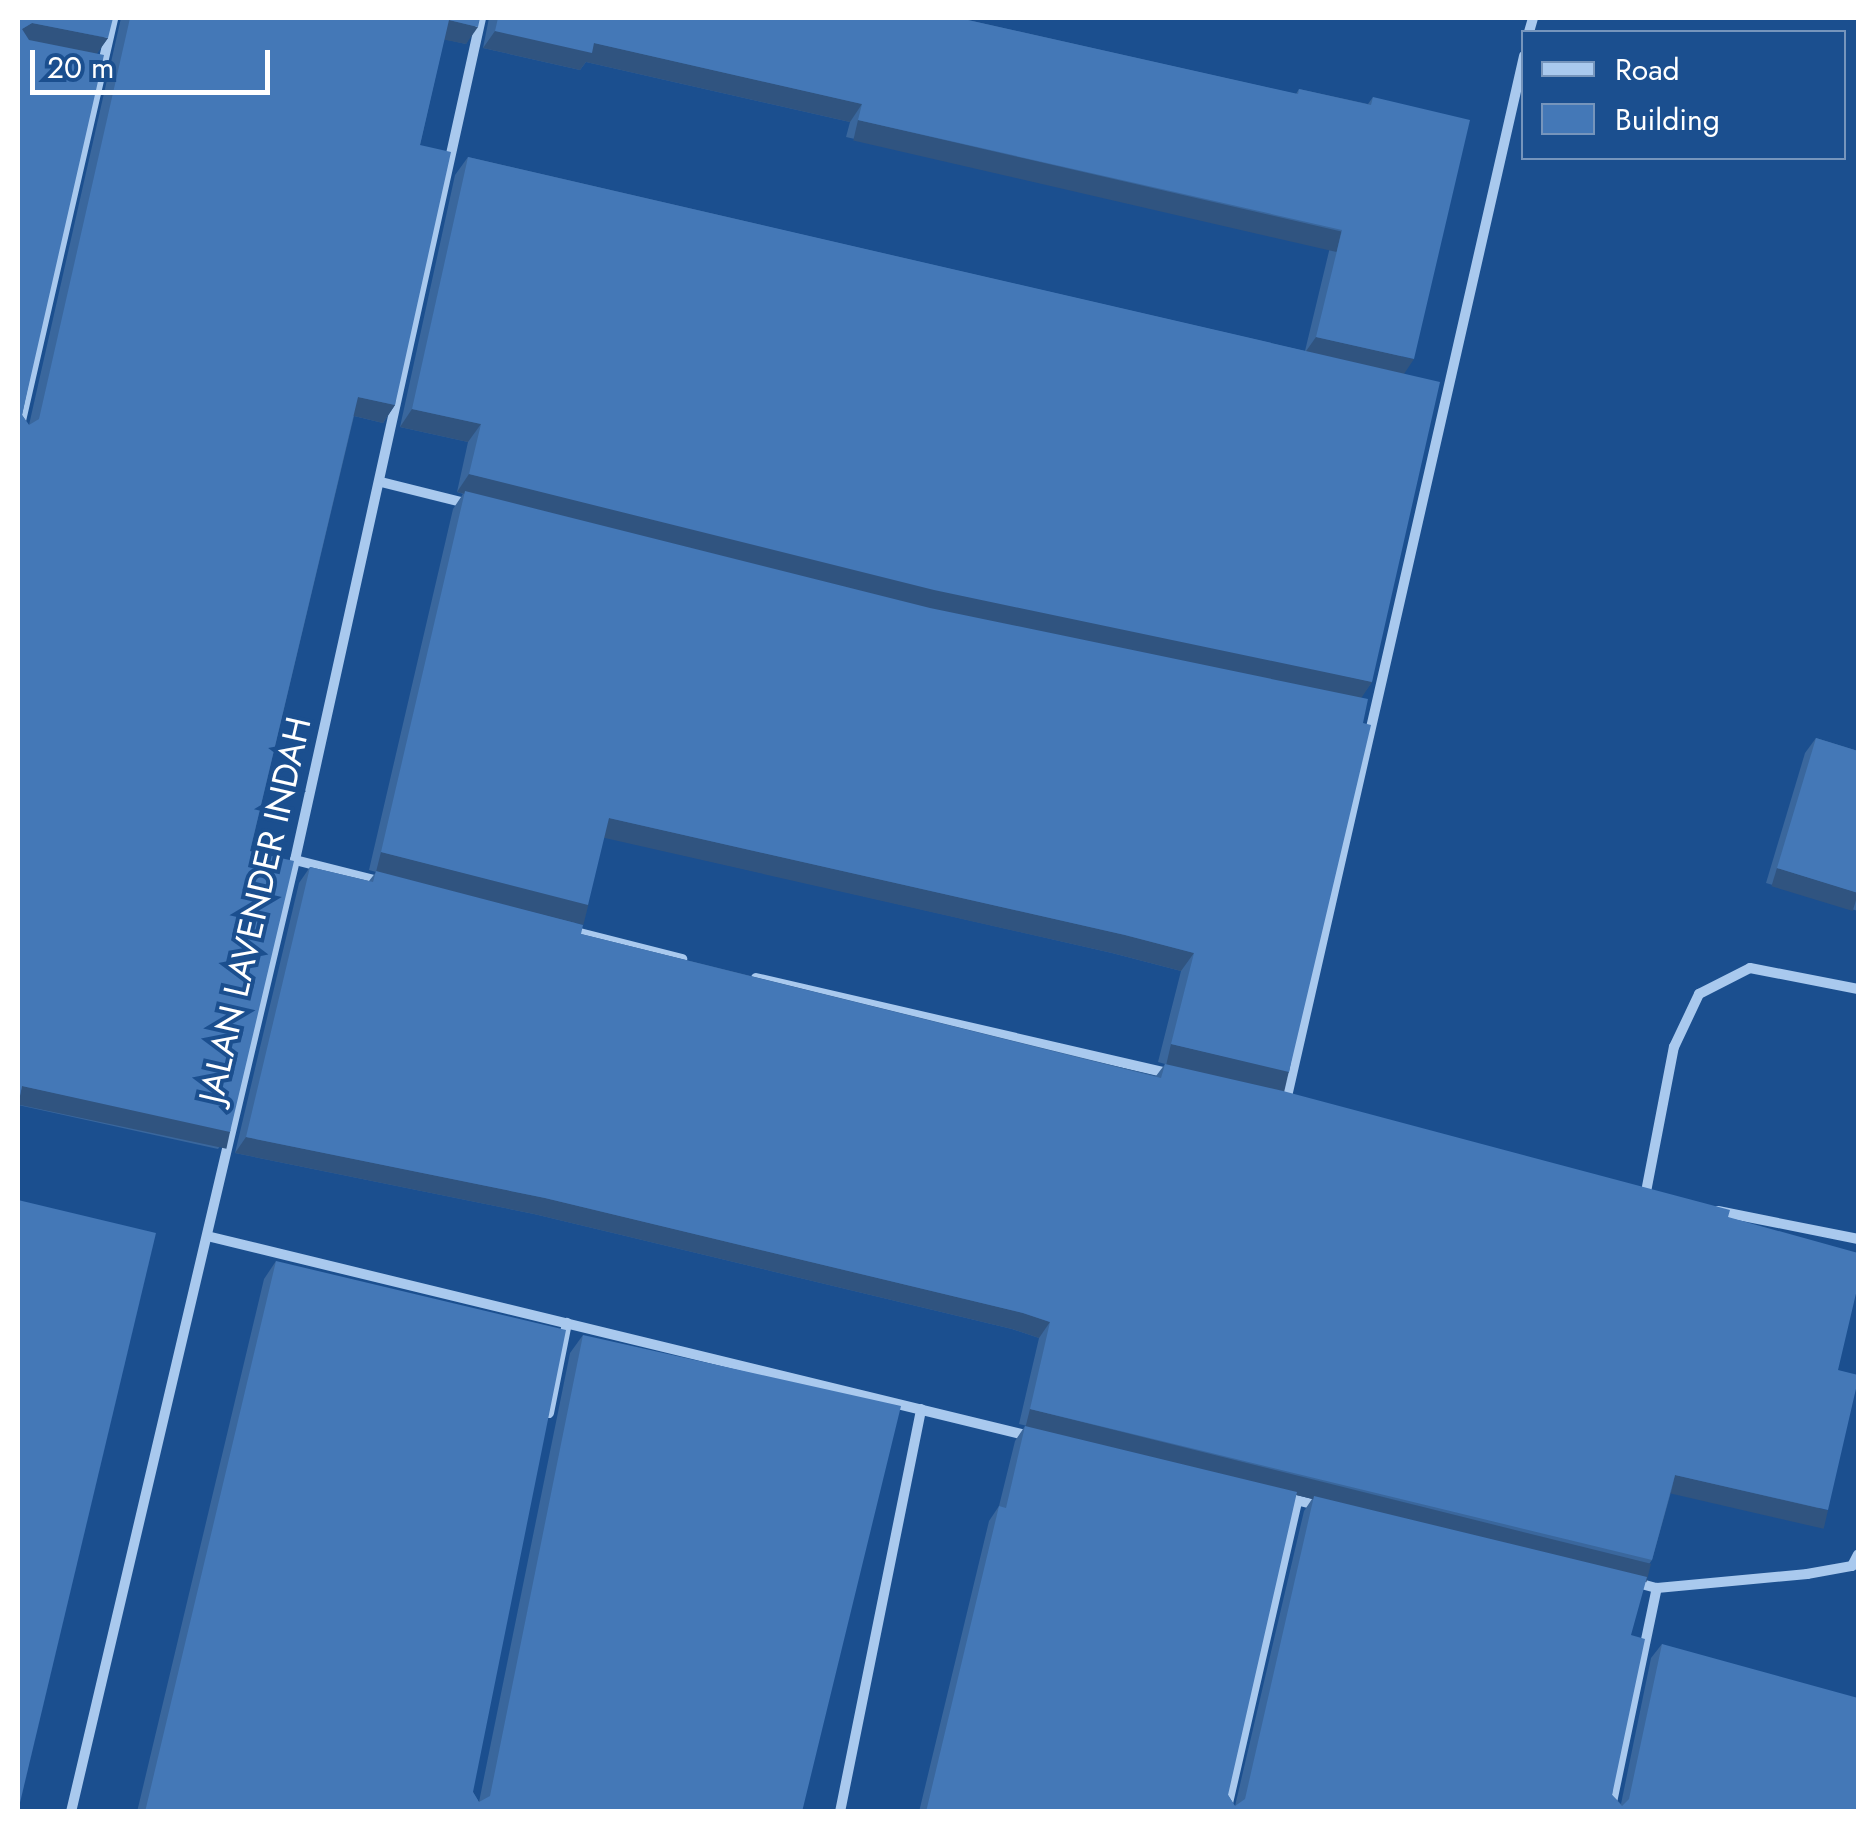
<!DOCTYPE html>
<html>
<head>
<meta charset="utf-8">
<style>
  body { margin:0 }
  #map { position:relative; width:1876px; height:1829px; overflow:hidden; background:#1b4f8f; font-family:Jost,sans-serif }
  div>[style] { position:absolute }
  [style*='--x'] { left:calc(var(--x)*1px); top:calc(var(--y)*1px); width:calc(var(--w)*1px); rotate:calc(var(--a)*1deg) }
  .street>* { height:10px; margin:-5px; padding:0 5px; transform-origin:5px; border-radius:5px; background:#a9c9ee }
  .wall>* { inset:0; background:#3a679d }
  .shaded-wall>* { inset:0; background:#305480; transform-origin:0 0 }
  .building>* { inset:0; background:#4478b7 }
  span { translate:-50% -50%; white-space:nowrap; text-align:center; line-height:1.15; -webkit-text-stroke:8px #1b4f8f; paint-order:stroke }
  .street-label { font-size:35px; color:#fff }
  .frame { position:absolute; inset:0; border:20px solid #fff; pointer-events:none }
  .legend { position:absolute; left:1521px; top:30px; width:325px; height:130px; box-sizing:border-box; background:#1b4f8f; border:2px solid #7695bc; margin:0; padding:12px 18px; list-style:none; font-size:30px; color:#fff }
  .legend li { display:flex; align-items:center; gap:20px; height:50px }
  .legend b { width:50px; border:2px solid #7695bc }
  .scale { position:absolute; left:30px; top:50px; width:240px; height:45px; box-sizing:border-box; border:5px solid #fff; border-top:0; padding-left:12px; font-size:30px; line-height:35px; white-space:nowrap; color:#fff; -webkit-text-stroke:8px #1b4f8f; paint-order:stroke }
</style>
</head>
<body>
<div id="map">
  <div class="street">
    <div style="--x:1529;--y:32;--w:15;--a:-74"></div>
    <div style="--x:18;--y:434;--w:427;--a:-77.1"></div>
    <div style="--x:381;--y:482;--w:91;--a:14"></div>
    <div style="--x:295;--y:860;--w:90;--a:14.2"></div>
    <div style="--x:568;--y:930;--w:118;--a:14.3"></div>
    <div style="--x:756;--y:978;--w:424;--a:13"></div>
    <div style="--x:1286;--y:1101;--w:1072;--a:-77.17"></div>
    <div style="--x:1645;--y:1197;--w:153;--a:-79.1"></div>
    <div style="--x:1674;--y:1047;--w:59;--a:-64.7"></div>
    <div style="--x:1699;--y:994;--w:57;--a:-27"></div>
    <div style="--x:1750;--y:968;--w:110;--a:11"></div>
    <div style="--x:1718;--y:1211;--w:143;--a:11.3"></div>
    <div style="--x:207;--y:1236;--w:846;--a:13.67"></div>
    <div style="--x:549;--y:1413;--w:92;--a:-78.7"></div>
    <div style="--x:1284;--y:1497;--w:38;--a:14"></div>
    <div style="--x:1634;--y:1582;--w:24;--a:15"></div>
    <div style="--x:1657;--y:1588;--w:151;--a:-5.3"></div>
    <div style="--x:1807;--y:1574;--w:46;--a:-10.1"></div>
    <div style="--x:1852;--y:1566;--w:13;--a:-63"></div>
    <div style="--x:71;--y:1812;--w:978;--a:-76.76"></div>
    <div style="--x:295;--y:860;--w:862;--a:-77.54"></div>
    <div style="--x:840;--y:1812;--w:411;--a:-78.6"></div>
    <div style="--x:1226;--y:1812;--w:319;--a:-77.1"></div>
    <div style="--x:1610;--y:1812;--w:229;--a:-78.2"></div>
  </div>
  <div class="wall">
    <div style="clip-path:polygon(18px 18px,108px 38px,97px 53px,22px 415px,29px 425px,121px 18px,480px 18px,466px 44px,444px 39px,420px 145px,395px 405px,383px 423px,354px 416px,250px 851px,230px 1132px,218px 1149px,18px 1105px)"></div>
    <div style="clip-path:polygon(evenodd,489px 18px,959px 18px,1296px 94px,1299px 89px,1368px 104px,1373px 97px,1404px 374px,1372px 682px,1361px 697px,1289px 1072px,1276px 1090px,1728px 1217px,1838px 1370px,1817px 1526px,1671px 1492px,1652px 1560px,1641px 1575px,1019px 1424px,1039px 1338px,1012px 1329px,534px 1214px,235px 1153px,299px 883px,310px 867px,369px 881px,376px 872px,369px 870px,453px 509px,463px 494px,457px 492px,468px 442px,400px 427px,455px 175px,468px 157px,1305px 351px,1330px 247px,846px 137px,850px 122px,586px 62px,580px 70px,483px 48px,489px 18px,604px 837px,1112px 953px,1181px 971px,1158px 1062px,1165px 1064px,1156px 1076px,581px 934px,576px 923px,604px 837px)"></div>
    <div style="clip-path:polygon(1816px 738px,1858px 751px,1858px 911px,1766px 883px,1805px 753px)"></div>
    <div style="clip-path:polygon(276px 1261px,473px 1792px,479px 1802px,570px 1353px,583px 1335px,802px 1812px,137px 1812px,264px 1279px)"></div>
    <div style="clip-path:polygon(1025px 1426px,1228px 1795px,1235px 1806px,1304px 1511px,1314px 1496px,1631px 1635px,1612px 1795px,1621px 1804px,1651px 1658px,1662px 1644px,1858px 1812px,919px 1812px,989px 1521px,999px 1506px,1015px 1441px)"></div>
  </div>
  <div class="shaded-wall">
    <div style="clip-path:polygon(449px 20px,478px 27px,466px 44px,436px 38px)"></div>
    <div style="clip-path:polygon(32px 23px,108px 38px,96px 55px,20px 40px,22px 29px)"></div>
    <div style="clip-path:polygon(495px 31px,594px 43px,862px 104px,850px 122px,586px 62px,580px 70px,483px 48px)"></div>
    <div style="left:858px;top:120px;width:496px;height:21px;rotate:13deg"></div>
    <div style="clip-path:polygon(1316px 337px,1414px 359px,1402px 377px,1304px 354px)"></div>
    <div style="clip-path:polygon(358px 397px,395px 405px,383px 423px,346px 414px)"></div>
    <div style="clip-path:polygon(412px 409px,481px 424px,468px 442px,400px 427px)"></div>
    <div style="clip-path:polygon(469px 474px,1372px 682px,1360px 700px,921px 608px,457px 492px)"></div>
    <div style="clip-path:polygon(609px 818px,1125px 935px,1194px 953px,1181px 971px,1112px 953px,596px 836px)"></div>
    <div style="left:381px;top:852px;width:214px;height:22px;rotate:14deg"></div>
    <div style="left:1777px;top:868px;width:85px;height:19px;rotate:17deg"></div>
    <div style="left:1171px;top:1044px;width:121px;height:22px;rotate:13deg"></div>
    <div style="left:22px;top:1086px;width:213px;height:19px;rotate:12deg"></div>
    <div style="clip-path:polygon(246px 1137px,545px 1198px,1023px 1313px,1050px 1322px,1039px 1338px,1012px 1329px,534px 1214px,235px 1153px)"></div>
    <div style="left:1030px;top:1409px;width:640px;height:19px;rotate:14deg"></div>
    <div style="left:1675px;top:1475px;width:157px;height:19px;rotate:13deg"></div>
  </div>
  <div class="building">
    <div style="clip-path:polygon(18px 18px,113px 18px,108px 38px,32px 23px,22px 29px,29px 40px,104px 55px,22px 415px,29px 425px,39px 419px,130px 18px,480px 18px,478px 27px,449px 20px,420px 145px,451px 152px,395px 405px,358px 397px,250px 851px,294px 861px,230px 1132px,22px 1086px,18px 1106px)"></div>
    <div style="clip-path:polygon(498px 18px,959px 18px,1298px 94px,1299px 89px,1371px 105px,1373px 97px,1470px 120px,1414px 359px,1316px 337px,1342px 230px,858px 120px,862px 104px,594px 43px,592px 53px,495px 31px)"></div>
    <div style="clip-path:polygon(468px 157px,1440px 382px,1372px 682px,934px 590px,469px 474px,481px 424px,412px 409px)"></div>
    <div style="clip-path:polygon(465px 491px,930px 608px,1368px 699px,1363px 723px,1371px 725px,1289px 1072px,1171px 1044px,1194px 953px,1125px 935px,609px 818px,588px 905px,381px 852px)"></div>
    <div style="clip-path:polygon(1816px 738px,1858px 751px,1858px 893px,1777px 868px)"></div>
    <div style="clip-path:polygon(310px 867px,373px 882px,376px 871px,583px 925px,581px 934px,1161px 1078px,1165px 1064px,1283px 1091px,1730px 1210px,1728px 1217px,1858px 1253px,1858px 1285px,1838px 1370px,1858px 1375px,1858px 1380px,1828px 1510px,1675px 1475px,1652px 1560px,1030px 1409px,1050px 1322px,1023px 1313px,545px 1198px,246px 1137px)"></div>
    <div style="clip-path:polygon(18px 1200px,156px 1233px,18px 1811px)"></div>
    <div style="clip-path:polygon(276px 1261px,566px 1330px,473px 1792px,479px 1802px,490px 1796px,583px 1335px,901px 1406px,802px 1812px,145px 1812px)"></div>
    <div style="clip-path:polygon(1025px 1426px,1297px 1492px,1228px 1795px,1235px 1806px,1245px 1799px,1314px 1496px,1647px 1577px,1631px 1635px,1645px 1639px,1612px 1795px,1622px 1806px,1629px 1799px,1662px 1644px,1858px 1698px,1858px 1812px,926px 1812px,999px 1506px,1006px 1508px)"></div>
  </div>
  <div class="street-label">
    <span style="left:255px;top:910px;rotate:-77deg">JALAN LAVENDER INDAH</span>
  </div>
  <div class="frame"></div>
  <ul class="legend">
  <li><b style="height:12px;background:#a9c9ee"></b>Road</li>
  <li><b style="height:28px;background:#4478b7"></b>Building</li>
  </ul>
  <div class="scale">20 m</div>
</div>
</body>
</html>
